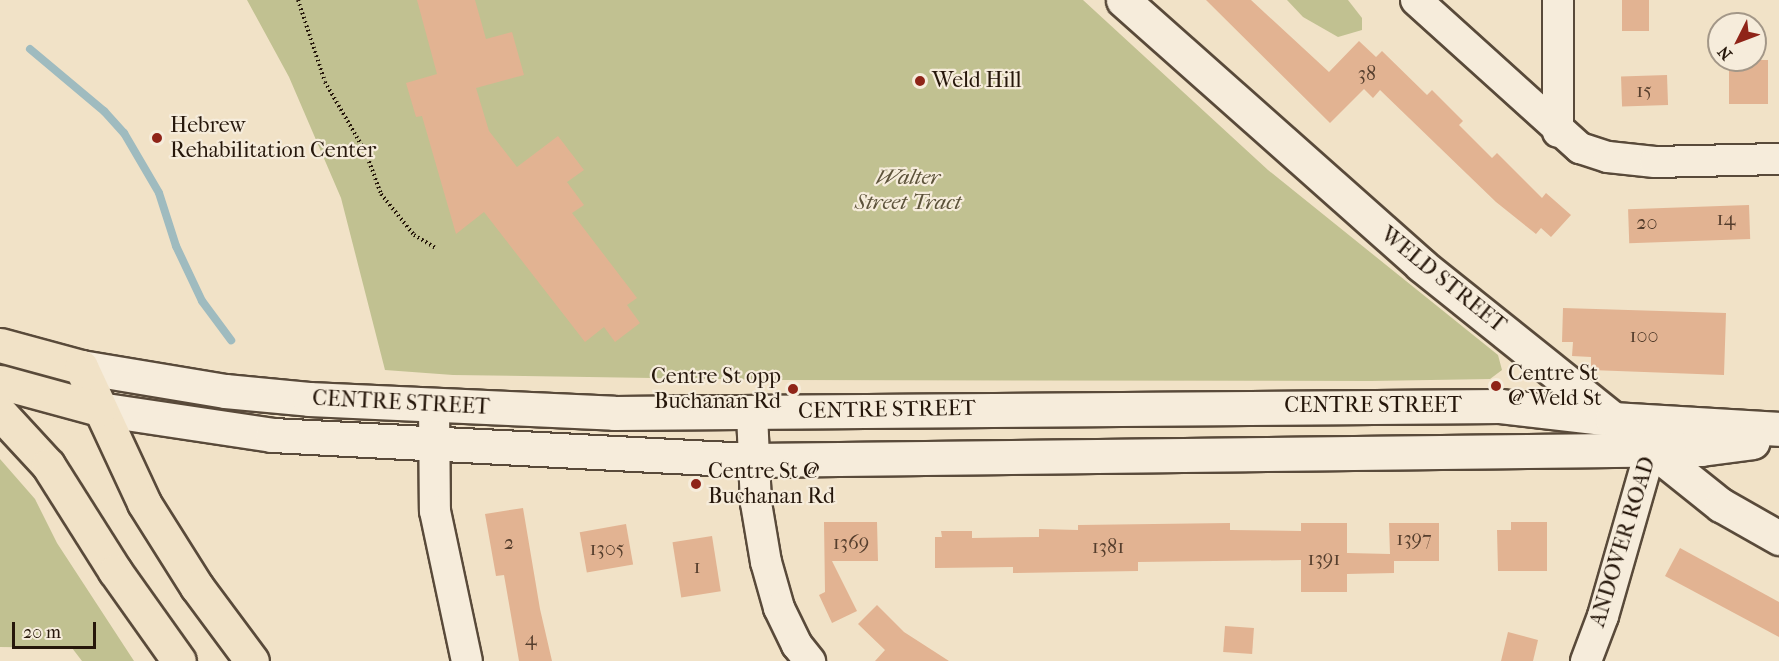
<!DOCTYPE html>
<html>
<head>
<meta charset="utf-8">
<style>
  body { margin:0 }
  #map { position:relative; width:1779px; height:661px; overflow:hidden; background:#f1e2c7; font-family:"IM FELL French Canon",serif }
  div>[style] { position:absolute }
  [style*='--x'] { left:calc(var(--x)*1px); top:calc(var(--y)*1px); width:calc(var(--w)*1px); rotate:calc(var(--a)*1deg) }
  .green>* { inset:0; background:#c1c191 }
  .stream>* { height:8px; margin:-4px; padding:0 4px; transform-origin:4px; border-radius:4px; background:#9fbbbf }
  .building>* { inset:0; background:#e2b392; transform-origin:0 0 }
  .path>* { height:4px; margin-top:-2px; transform-origin:0; background:repeating-linear-gradient(90deg,#26170b 0 1.5px,transparent 0 4.5px) }
  .roads { filter:drop-shadow(2px 0 #594a3a) drop-shadow(-2px 0 #594a3a) drop-shadow(0 2px #594a3a) drop-shadow(0 -2px #594a3a) }
  .minor>* { height:30px; margin:-15px; padding:0 15px; transform-origin:15px; border-radius:15px; background:#f6ecdb }
  .tertiary>* { height:33px; margin:-16.5px; padding:0 16.5px; transform-origin:16.5px; border-radius:16.5px; background:#f6ecdb }
  .secondary>* { height:33px; margin:-16.5px; padding:0 16.5px; transform-origin:16.5px; border-radius:16.5px; background:#f6ecdb }
  .trunk>* { height:33px; margin:-16.5px; padding:0 16.5px; transform-origin:16.5px; border-radius:16.5px; background:#f1e2c7 }
  .dots>* { width:16px; height:16px; translate:-50% -50%; box-sizing:border-box; border:3px solid #f6ecdb; border-radius:50% }
  span { translate:-50% -50%; white-space:nowrap; text-align:center; line-height:1.15; -webkit-text-stroke:4.5px #f6ecdb; paint-order:stroke }
  .number-label { font-size:20px; color:#553e2d }
  .number-label span { -webkit-text-stroke-width:0 }
  .poi-label { font-size:22px; color:#26170b }
  .left { translate:0 -50%; text-align:left }
  .right { translate:-100% -50%; text-align:right }
  .park-label { font-size:22px; color:#5c523a; font-style:italic }
  .street-label { font-size:22px; color:#26170b }
  .north { position:absolute; left:1707px; top:12px; width:60px; height:60px; box-sizing:border-box; background:#f6ecdb; border:2px solid #a39788; border-radius:50%; rotate:228deg; font-size:16px; font-weight:700; line-height:24px; text-align:center; color:#26170b }
  .north::after { content:''; display:block; margin:auto; width:21px; height:27px; background:#8f2418; clip-path:polygon(50% 0,100% 100%,50% 72%,0 100%) }
  .scale { position:absolute; left:12px; top:622px; width:84px; height:27px; box-sizing:border-box; border:3px solid #26170b; border-top:0; padding-left:8px; font-size:18px; line-height:21px; white-space:nowrap; color:#26170b; -webkit-text-stroke:4px #f6ecdb; paint-order:stroke }
</style>
</head>
<body>
<div id="map">
  <div class="green">
    <div style="clip-path:polygon(247px 0,1083px 0,1268px 170px,1498px 355px,1502px 370px,1490px 379px,1371px 381px,783px 380px,453px 375px,385px 370px,341px 198px,289px 77px)"></div>
    <div style="clip-path:polygon(1287px 0,1348px 0,1362px 18px,1362px 30px,1338px 37px,1303px 17px)"></div>
    <div style="clip-path:polygon(0 459px,35px 499px,57px 543px,134px 661px,82px 661px,72px 648px,0 647px)"></div>
  </div>
  <div class="stream">
    <div style="--x:30;--y:49;--w:97;--a:40"></div>
    <div style="--x:104;--y:111;--w:30;--a:48"></div>
    <div style="--x:124;--y:133;--w:69;--a:59.7"></div>
    <div style="--x:159;--y:193;--w:56;--a:72.2"></div>
    <div style="--x:176;--y:246;--w:61;--a:64.7"></div>
    <div style="--x:202;--y:301;--w:49;--a:53.4"></div>
  </div>
  <div class="building">
    <div style="clip-path:polygon(417px 0,475px 0,486px 39px,512px 32px,524px 75px,476px 88px,489px 131px,517px 167px,558px 136px,584px 170px,567px 182px,584px 205px,572px 213px,637px 298px,627px 305px,640px 323px,615px 342px,604px 327px,585px 342px,484px 212px,456px 234px,422px 116px,416px 117px,406px 83px,437px 74px)"></div>
    <div style="clip-path:polygon(1206px 0,1251px 0,1329px 72px,1359px 41px,1376px 57px,1382px 51px,1427px 95px,1432px 90px,1463px 121px,1459px 125px,1492px 158px,1497px 153px,1542px 198px,1546px 193px,1571px 215px,1551px 237px,1541px 228px,1536px 234px,1496px 202px,1380px 90px,1373px 98px,1364px 89px,1330px 123px)"></div>
    <div style="left:1622px;top:0;width:27px;height:31px"></div>
    <div style="left:1729px;top:60px;width:39px;height:44px"></div>
    <div style="left:1667px;top:75px;width:30px;height:46px;rotate:88deg"></div>
    <div style="left:1749px;top:205px;width:34px;height:121px;rotate:88deg"></div>
    <div style="clip-path:polygon(1563px 308px,1726px 313px,1724px 375px,1591px 370px,1591px 357px,1572px 356px,1573px 342px,1562px 342px)"></div>
    <div style="clip-path:polygon(523px 508px,540px 609px,552px 661px,519px 661px,504px 575px,496px 576px,485px 514px)"></div>
    <div style="clip-path:polygon(824px 522px,877px 522px,878px 561px,832px 561px,857px 611px,832px 623px,819px 595px,825px 592px)"></div>
    <div style="clip-path:polygon(1511px 522px,1547px 522px,1547px 571px,1498px 571px,1497px 530px,1511px 530px)"></div>
    <div style="clip-path:polygon(1230px 523px,1230px 530px,1301px 531px,1301px 523px,1347px 523px,1347px 553px,1390px 554px,1389px 523px,1439px 523px,1439px 561px,1394px 561px,1394px 573px,1347px 574px,1347px 592px,1301px 592px,1301px 560px,1138px 562px,1138px 571px,1013px 573px,1013px 567px,935px 568px,935px 537px,942px 537px,941px 531px,972px 531px,972px 538px,1039px 537px,1039px 529px,1078px 530px,1078px 525px)"></div>
    <div style="left:626px;top:524px;width:41px;height:47px;rotate:80deg"></div>
    <div style="left:712px;top:536px;width:56px;height:40px;rotate:81deg"></div>
    <div style="clip-path:polygon(1680px 548px,1779px 602px,1779px 637px,1665px 576px)"></div>
    <div style="clip-path:polygon(877px 605px,904px 632px,949px 661px,875px 661px,885px 650px,858px 624px)"></div>
    <div style="left:1225px;top:626px;width:29px;height:26px;rotate:4deg"></div>
    <div style="clip-path:polygon(1508px 632px,1538px 640px,1533px 661px,1501px 661px)"></div>
  </div>
  <div class="path">
    <div style="--x:298;--y:0;--w:86;--a:71.8"></div>
    <div style="--x:325;--y:82;--w:82;--a:60"></div>
    <div style="--x:366;--y:153;--w:44;--a:69.9"></div>
    <div style="--x:381;--y:194;--w:53;--a:51.2"></div>
    <div style="--x:414;--y:235;--w:26;--a:31"></div>
  </div>
  <div class="roads">
    <div class="minor">
      <div style="--x:1416;--y:0;--w:221;--a:42.1"></div>
      <div style="--x:1580;--y:148;--w:29;--a:18"></div>
      <div style="--x:1608;--y:157;--w:47;--a:6.1"></div>
      <div style="--x:1655;--y:162;--w:124;--a:-1.4"></div>
      <div style="--x:1558;--y:132;--w:132;--a:-90"></div>
      <div style="--x:434;--y:405;--w:106;--a:89.5"></div>
      <div style="--x:435;--y:511;--w:153;--a:78"></div>
      <div style="--x:752;--y:413;--w:90;--a:87.5"></div>
      <div style="--x:756;--y:503;--w:60;--a:80.4"></div>
      <div style="--x:766;--y:562;--w:48;--a:74.2"></div>
      <div style="--x:779;--y:608;--w:41;--a:64.1"></div>
      <div style="--x:797;--y:645;--w:21;--a:51"></div>
      <div style="--x:1586;--y:661;--w:48;--a:-69.3"></div>
      <div style="--x:1603;--y:616;--w:174;--a:-74"></div>
      <div style="--x:1651;--y:449;--w:22;--a:-85"></div>
    </div>
    <div class="tertiary">
      <div style="--x:1123;--y:0;--w:399;--a:41.6"></div>
      <div style="--x:1421;--y:265;--w:384;--a:38.7"></div>
      <div style="--x:1721;--y:505;--w:67;--a:29.6"></div>
    </div>
    <div class="secondary">
      <div style="--x:81;--y:367;--w:146;--a:9.5"></div>
      <div style="--x:225;--y:391;--w:84;--a:5.4"></div>
      <div style="--x:309;--y:399;--w:305;--a:2.6"></div>
      <div style="--x:614;--y:413;--w:886;--a:-0.45"></div>
      <div style="--x:1500;--y:406;--w:113;--a:6.6"></div>
      <div style="--x:1612;--y:419;--w:167;--a:3.4"></div>
      <div style="--x:99;--y:409;--w:175;--a:8.5"></div>
      <div style="--x:272;--y:435;--w:482;--a:3"></div>
      <div style="--x:753;--y:460;--w:948;--a:-0.66"></div>
      <div style="--x:1701;--y:449;--w:52;--a:-7.7"></div>
    </div>
    <div class="trunk">
      <div style="--x:0;--y:345;--w:84;--a:15.2"></div>
      <div style="--x:81;--y:367;--w:150;--a:65.1"></div>
      <div style="--x:144;--y:503;--w:99;--a:57.8"></div>
      <div style="--x:197;--y:587;--w:92;--a:53.4"></div>
      <div style="--x:0;--y:382;--w:103;--a:15.3"></div>
      <div style="--x:0;--y:413;--w:71;--a:47.3"></div>
      <div style="--x:48;--y:465;--w:125;--a:57.7"></div>
      <div style="--x:115;--y:571;--w:110;--a:54.6"></div>
    </div>
  </div>
  <div class="dots">
    <div style="left:920px;top:81px;background:#8f2418"></div>
    <div style="left:157px;top:138px;background:#8f2418"></div>
    <div style="left:1496px;top:386px;background:#8f2418"></div>
    <div style="left:793px;top:389px;background:#8f2418"></div>
    <div style="left:696px;top:484px;background:#8f2418"></div>
  </div>
  <div class="number-label">
    <span style="left:1367px;top:73px">38</span>
    <span style="left:1644px;top:90px">15</span>
    <span style="left:1726px;top:218px">14</span>
    <span style="left:1647px;top:222px">20</span>
    <span style="left:1644px;top:335px">100</span>
    <span style="left:1414px;top:538px">1397</span>
    <span style="left:509px;top:542px">2</span>
    <span style="left:851px;top:542px">1369</span>
    <span style="left:1108px;top:546px">1381</span>
    <span style="left:607px;top:548px">1305</span>
    <span style="left:1324px;top:558px">1391</span>
    <span style="left:697px;top:566px">1</span>
    <span style="left:531px;top:638px">4</span>
  </div>
  <div class="poi-label">
    <span class="left" style="left:932px;top:81px">Weld Hill</span>
    <span class="left" style="left:170px;top:138px">Hebrew<br>Rehabilitation Center</span>
    <span class="left" style="left:1508px;top:386px">Centre St<br>@ Weld St</span>
    <span class="right" style="left:781px;top:389px">Centre St opp<br>Buchanan Rd</span>
    <span class="left" style="left:708px;top:484px">Centre St @<br>Buchanan Rd</span>
  </div>
  <div class="park-label">
    <span style="left:908px;top:190px">Walter<br>Street Tract</span>
  </div>
  <div class="street-label">
    <span style="left:1443px;top:280px;rotate:39deg">WELD STREET</span>
    <span style="left:401px;top:403px;rotate:3deg">CENTRE STREET</span>
    <span style="left:1373px;top:406px">CENTRE STREET</span>
    <span style="left:887px;top:410px;rotate:-1deg">CENTRE STREET</span>
    <span style="left:1623px;top:542px;rotate:-73deg">ANDOVER ROAD</span>
  </div>
  <div class="north">N</div>
  <div class="scale">20 m</div>
</div>
</body>
</html>
